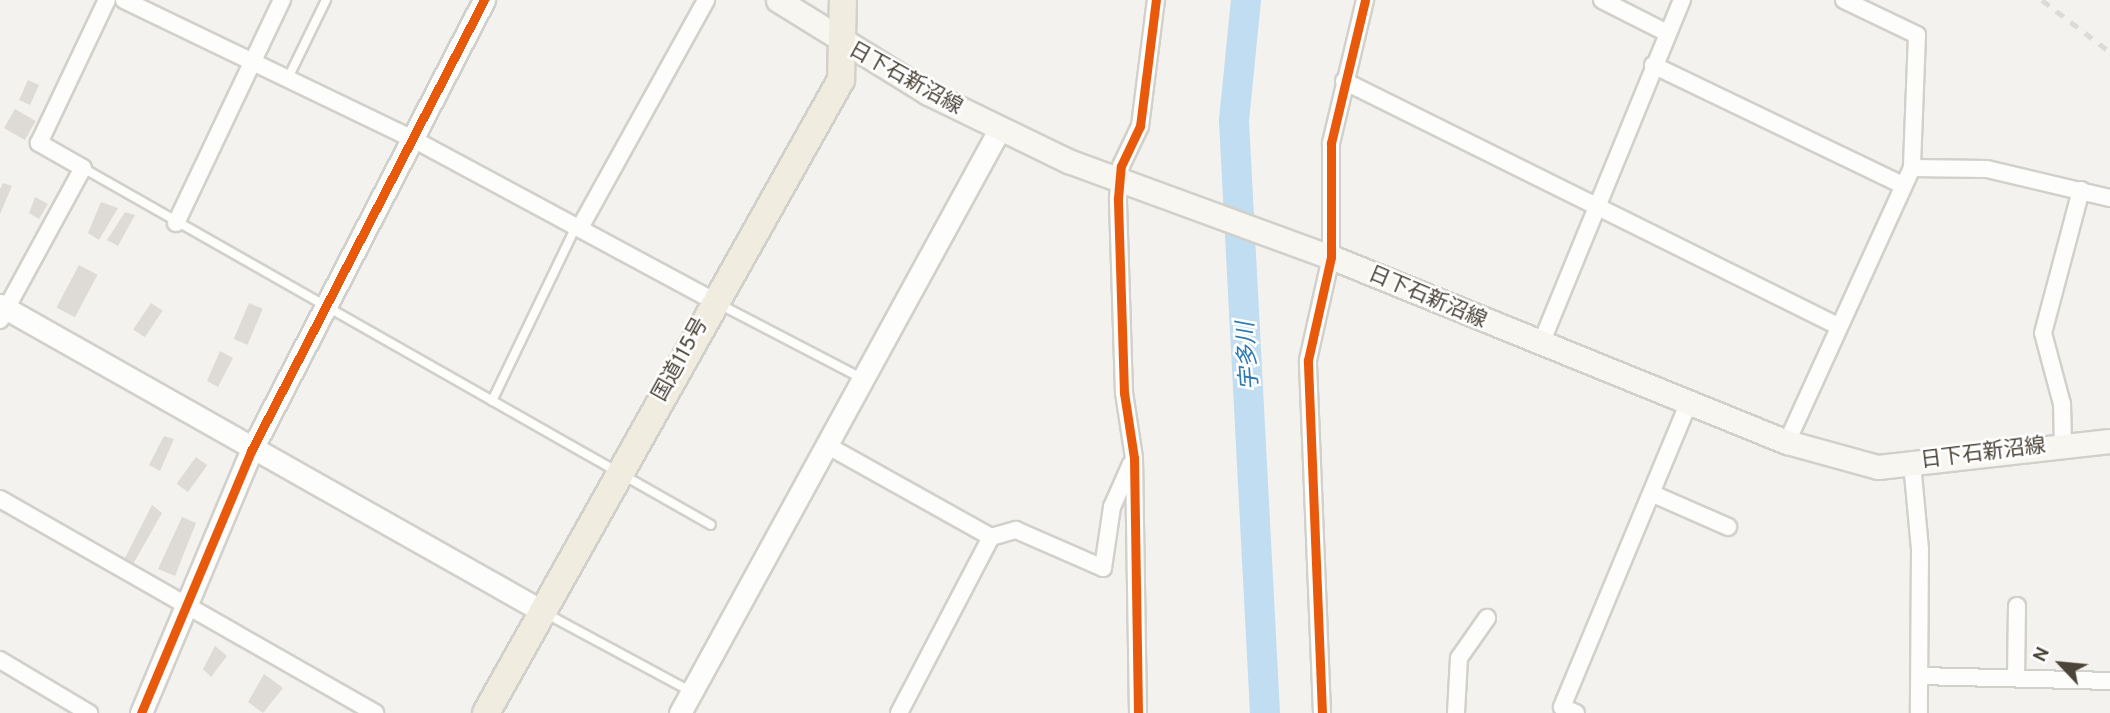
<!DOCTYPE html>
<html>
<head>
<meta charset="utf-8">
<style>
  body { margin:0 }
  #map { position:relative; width:2110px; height:713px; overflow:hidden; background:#f4f2ee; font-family:Overpass,"Noto Sans JP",sans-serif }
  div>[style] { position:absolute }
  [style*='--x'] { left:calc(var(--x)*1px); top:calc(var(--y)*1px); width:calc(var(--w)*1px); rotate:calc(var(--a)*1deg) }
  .river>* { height:30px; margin:-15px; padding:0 15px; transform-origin:15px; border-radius:15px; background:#c0ddf1 }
  .building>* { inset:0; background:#dedbd6; transform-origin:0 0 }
  .roads { filter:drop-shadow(2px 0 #d2d0cb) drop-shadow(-2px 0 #d2d0cb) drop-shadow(0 2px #d2d0cb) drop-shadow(0 -2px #d2d0cb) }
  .service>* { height:8px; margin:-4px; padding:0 4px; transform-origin:4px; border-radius:4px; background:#fdfdfc }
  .minor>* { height:16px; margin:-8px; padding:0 8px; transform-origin:8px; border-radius:8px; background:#fdfdfc }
  .tertiary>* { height:21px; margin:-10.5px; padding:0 10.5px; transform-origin:10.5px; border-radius:10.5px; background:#fdfdfc }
  .secondary>* { height:23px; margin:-11.5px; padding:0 11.5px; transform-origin:11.5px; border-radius:11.5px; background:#f7f6f1 }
  .trunk>* { height:26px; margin:-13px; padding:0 13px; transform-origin:13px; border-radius:13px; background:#f0ece0 }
  .rail>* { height:5px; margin-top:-2.5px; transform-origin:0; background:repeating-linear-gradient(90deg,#dbdbda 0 9px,transparent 0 18px) }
  .cycleway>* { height:9px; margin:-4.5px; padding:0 4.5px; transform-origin:4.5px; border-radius:4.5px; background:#e8590c }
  span { translate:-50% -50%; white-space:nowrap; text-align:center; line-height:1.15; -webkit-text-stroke:5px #fff; paint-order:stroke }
  .street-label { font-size:21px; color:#4b4439 }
  .water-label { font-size:23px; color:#2e7ab2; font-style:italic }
  .north { position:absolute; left:2026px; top:629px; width:70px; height:70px; -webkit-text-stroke:5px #fff; paint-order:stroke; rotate:296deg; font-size:19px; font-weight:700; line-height:28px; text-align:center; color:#4b4439 }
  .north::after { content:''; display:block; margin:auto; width:24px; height:32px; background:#4b4439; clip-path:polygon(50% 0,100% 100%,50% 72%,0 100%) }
</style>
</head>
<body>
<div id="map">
  <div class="river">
    <div style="--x:1246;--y:0;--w:122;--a:95.7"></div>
    <div style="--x:1234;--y:121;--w:593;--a:87"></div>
  </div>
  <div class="building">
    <div style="left:28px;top:80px;width:12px;height:22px;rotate:24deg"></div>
    <div style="left:15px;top:109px;width:24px;height:22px;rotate:30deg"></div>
    <div style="clip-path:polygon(3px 183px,12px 186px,0 214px,0 189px)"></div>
    <div style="clip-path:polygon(35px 197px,48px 204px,39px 219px,29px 213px)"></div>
    <div style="clip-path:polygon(101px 202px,118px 208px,99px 240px,88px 233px)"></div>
    <div style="clip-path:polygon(125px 212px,135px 215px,118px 246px,107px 240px)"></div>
    <div style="left:79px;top:265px;width:21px;height:48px;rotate:28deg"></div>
    <div style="left:151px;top:303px;width:14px;height:32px;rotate:34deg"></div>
    <div style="left:249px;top:303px;width:15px;height:39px;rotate:23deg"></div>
    <div style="clip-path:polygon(220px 351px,233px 358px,218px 387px,207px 381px)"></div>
    <div style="clip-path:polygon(164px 436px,174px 439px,160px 471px,149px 465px)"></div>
    <div style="left:196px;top:457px;width:14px;height:33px;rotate:36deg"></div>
    <div style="clip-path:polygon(152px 505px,162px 513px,132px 566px,124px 560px)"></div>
    <div style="clip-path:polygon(182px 517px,196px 523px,175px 576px,158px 569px)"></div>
    <div style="clip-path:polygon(215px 646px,227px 656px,211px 677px,203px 669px)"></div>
    <div style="clip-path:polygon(264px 674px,283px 688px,263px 713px,248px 702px)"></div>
  </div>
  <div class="roads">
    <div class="service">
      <div style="--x:288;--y:78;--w:87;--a:-64"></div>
      <div style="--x:83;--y:168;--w:722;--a:29.62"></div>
      <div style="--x:719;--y:304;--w:162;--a:27.5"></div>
      <div style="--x:492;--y:401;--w:196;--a:-64.3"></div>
      <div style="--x:547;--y:614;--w:162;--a:28.3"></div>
    </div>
    <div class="minor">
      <div style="--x:124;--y:0;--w:321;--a:25.7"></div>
      <div style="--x:413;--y:139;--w:342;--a:28.3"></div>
      <div style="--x:1602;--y:0;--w:71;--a:26.9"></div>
      <div style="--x:1844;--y:0;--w:81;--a:25.6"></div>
      <div style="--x:1917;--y:35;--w:133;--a:92.2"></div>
      <div style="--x:1653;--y:65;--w:274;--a:25.7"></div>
      <div style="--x:1344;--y:81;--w:551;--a:26.38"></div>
      <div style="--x:176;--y:223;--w:247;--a:-64.6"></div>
      <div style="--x:582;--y:224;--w:256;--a:-61"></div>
      <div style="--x:0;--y:320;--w:173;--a:-61.4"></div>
      <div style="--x:83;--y:168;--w:51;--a:-150.4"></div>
      <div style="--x:39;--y:143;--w:158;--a:-64.6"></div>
      <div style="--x:1540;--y:346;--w:374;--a:-67.7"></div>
      <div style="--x:1787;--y:442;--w:301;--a:-65.5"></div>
      <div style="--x:1912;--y:168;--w:75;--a:0.8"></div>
      <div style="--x:1987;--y:169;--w:126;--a:13.3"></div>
      <div style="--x:2063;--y:444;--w:40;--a:-91.4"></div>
      <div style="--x:2062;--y:404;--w:73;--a:-105"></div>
      <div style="--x:2043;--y:333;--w:148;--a:-75.1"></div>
      <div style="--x:830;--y:447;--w:184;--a:29.2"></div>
      <div style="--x:991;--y:537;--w:26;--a:-16"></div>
      <div style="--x:1016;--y:530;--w:95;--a:23.6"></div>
      <div style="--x:1103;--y:568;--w:62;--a:-81.6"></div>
      <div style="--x:1112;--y:507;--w:47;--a:-66.2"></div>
      <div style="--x:1912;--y:463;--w:87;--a:84.7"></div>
      <div style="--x:1920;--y:550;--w:163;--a:90.4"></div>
      <div style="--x:1653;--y:494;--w:82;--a:23.7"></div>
      <div style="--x:0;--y:499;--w:432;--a:29.7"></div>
      <div style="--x:0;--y:660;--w:104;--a:30.8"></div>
      <div style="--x:1920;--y:676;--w:190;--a:1.5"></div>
      <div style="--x:2016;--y:678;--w:72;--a:-89.2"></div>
      <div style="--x:899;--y:713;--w:199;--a:-62.4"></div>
      <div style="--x:1138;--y:713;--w:255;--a:-90.9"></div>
      <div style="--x:1134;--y:458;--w:66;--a:-98.7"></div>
      <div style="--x:1124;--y:393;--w:195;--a:-91.8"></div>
      <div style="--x:1118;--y:198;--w:32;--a:-85"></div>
      <div style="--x:1121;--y:166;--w:44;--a:-64.6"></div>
      <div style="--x:1140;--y:126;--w:127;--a:-82.8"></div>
      <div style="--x:1322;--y:713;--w:353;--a:-92.3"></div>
      <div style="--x:1308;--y:360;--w:106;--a:-77.4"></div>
      <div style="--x:1331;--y:257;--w:114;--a:-90"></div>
      <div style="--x:1331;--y:143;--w:147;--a:-76.6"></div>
      <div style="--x:1456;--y:713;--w:55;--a:-86.9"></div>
      <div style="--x:1459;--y:658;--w:49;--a:-55"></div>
      <div style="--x:1576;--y:713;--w:15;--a:-157"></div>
      <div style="--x:1562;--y:707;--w:328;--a:-67.4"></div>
    </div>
    <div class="tertiary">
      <div style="--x:0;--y:305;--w:622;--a:29.45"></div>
      <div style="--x:141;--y:713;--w:284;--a:-67.2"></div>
      <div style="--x:251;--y:451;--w:508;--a:-62.68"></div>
      <div style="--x:680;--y:713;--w:665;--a:-61.31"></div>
    </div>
    <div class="secondary">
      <div style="--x:778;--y:0;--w:176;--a:31.8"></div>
      <div style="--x:928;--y:93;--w:156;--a:25.9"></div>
      <div style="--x:1068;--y:161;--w:280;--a:20.1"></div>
      <div style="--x:1331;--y:257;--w:492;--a:22.1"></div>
      <div style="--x:1787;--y:442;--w:94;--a:15.4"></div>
      <div style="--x:1878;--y:467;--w:233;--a:-6.4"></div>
    </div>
    <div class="trunk">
      <div style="--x:486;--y:713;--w:726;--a:-60.72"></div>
      <div style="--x:841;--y:80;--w:80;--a:-88.6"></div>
    </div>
  </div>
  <div class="rail">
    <div style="--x:2042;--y:0;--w:86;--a:37.4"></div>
  </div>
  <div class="cycleway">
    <div style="--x:141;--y:713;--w:284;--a:-67.2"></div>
    <div style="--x:251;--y:451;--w:508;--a:-62.68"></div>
    <div style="--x:1138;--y:713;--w:255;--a:-90.9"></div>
    <div style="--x:1134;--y:458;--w:66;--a:-98.7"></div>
    <div style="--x:1124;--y:393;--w:195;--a:-91.8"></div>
    <div style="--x:1118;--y:198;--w:32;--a:-85"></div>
    <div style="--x:1121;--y:166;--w:44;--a:-64.6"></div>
    <div style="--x:1140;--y:126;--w:127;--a:-82.8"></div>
    <div style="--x:1322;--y:713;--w:353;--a:-92.3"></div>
    <div style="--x:1308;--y:360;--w:106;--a:-77.4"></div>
    <div style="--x:1331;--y:257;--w:114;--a:-90"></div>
    <div style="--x:1331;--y:143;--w:147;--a:-76.6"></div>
  </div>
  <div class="street-label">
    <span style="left:905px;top:79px;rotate:29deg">日下石新沼線</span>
    <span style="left:1427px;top:298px;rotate:23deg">日下石新沼線</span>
    <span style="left:681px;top:360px;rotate:-61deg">国道115号</span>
    <span style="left:1983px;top:454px;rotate:-7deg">日下石新沼線</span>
  </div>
  <div class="water-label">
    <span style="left:1250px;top:356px;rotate:-94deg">宇多川</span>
  </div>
  <div class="north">N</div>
</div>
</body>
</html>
